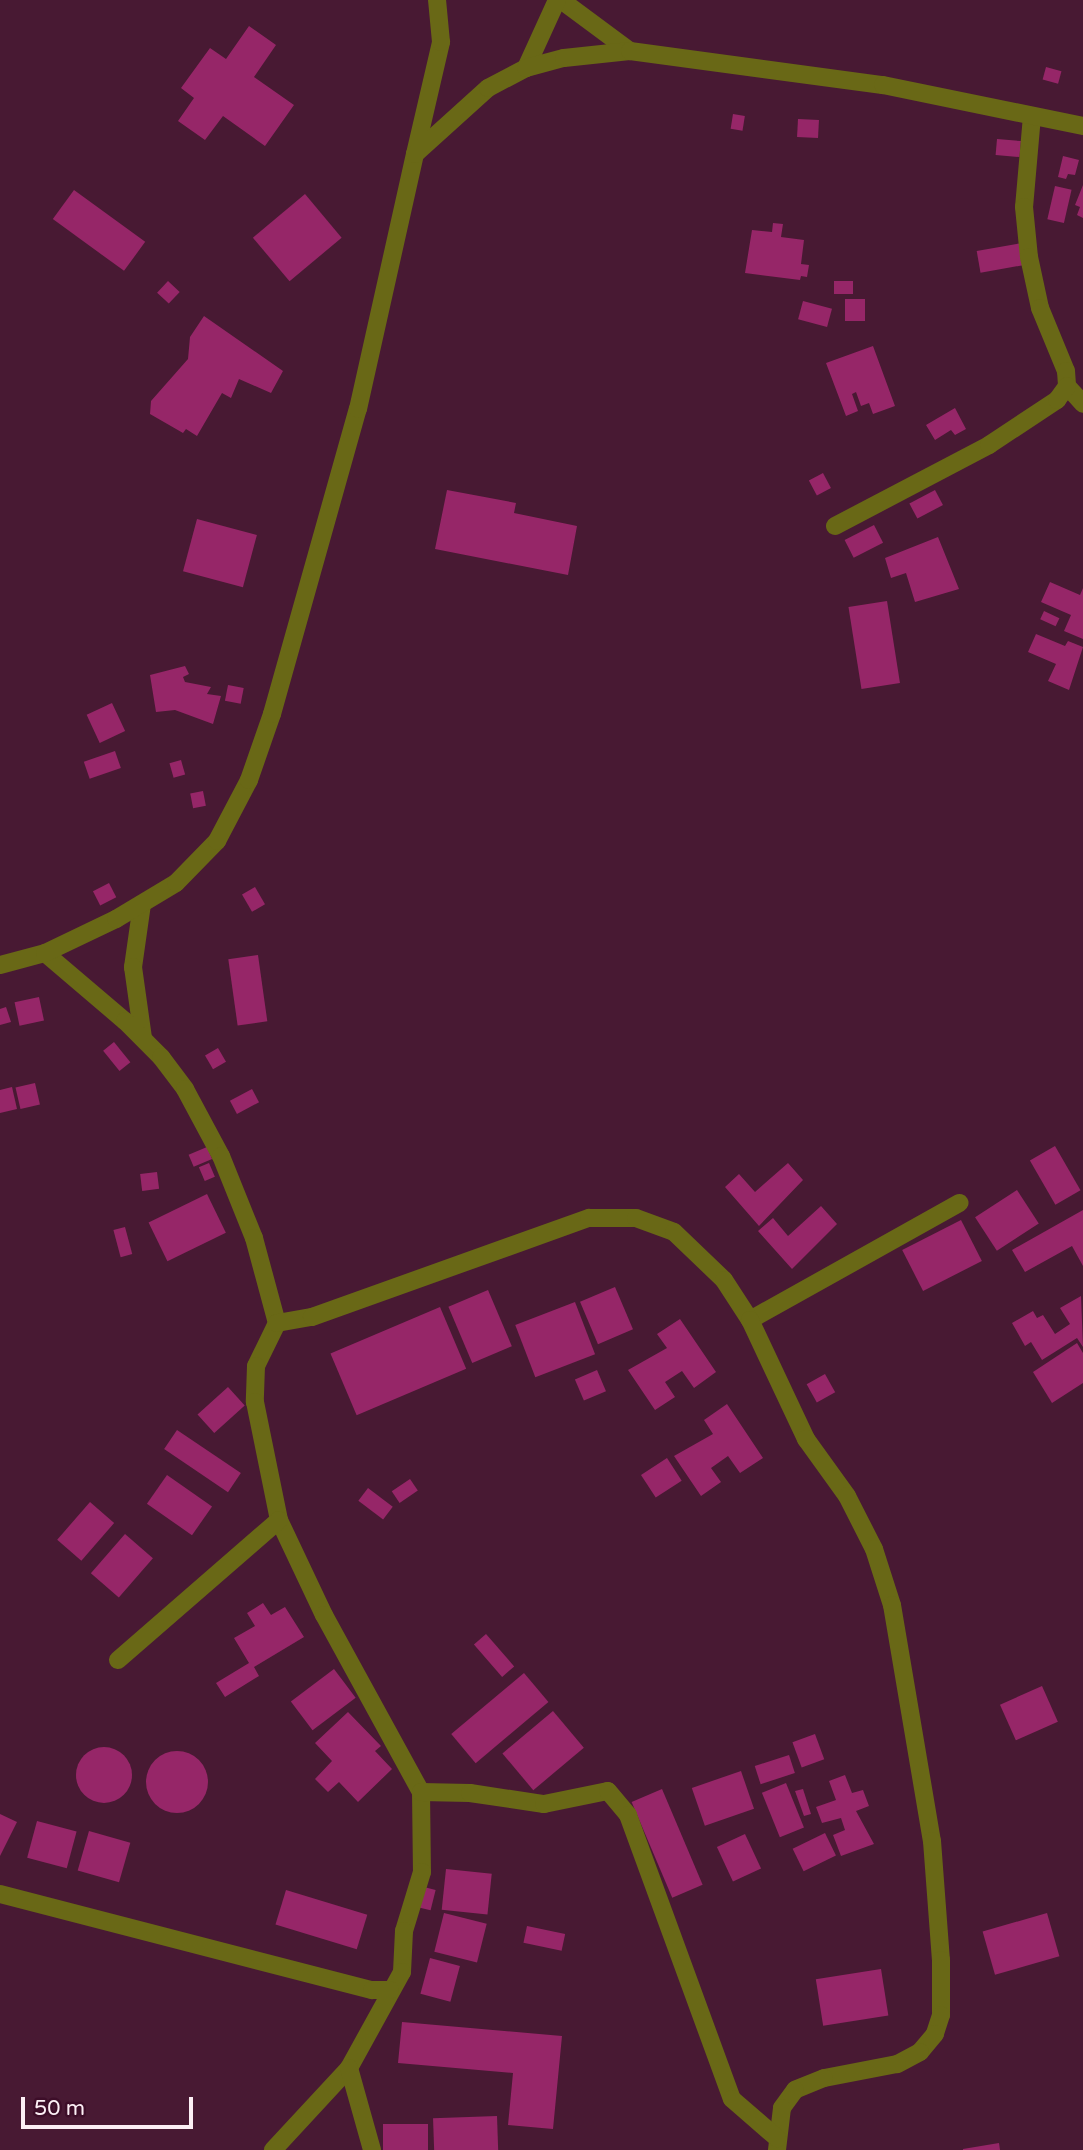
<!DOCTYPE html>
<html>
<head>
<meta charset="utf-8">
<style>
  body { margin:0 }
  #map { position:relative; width:1083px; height:2150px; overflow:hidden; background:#481933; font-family:"Varela Round",sans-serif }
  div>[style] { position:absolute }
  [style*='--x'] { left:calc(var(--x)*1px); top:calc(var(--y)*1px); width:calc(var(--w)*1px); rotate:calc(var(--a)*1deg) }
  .building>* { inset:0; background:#962668; transform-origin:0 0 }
  .round { border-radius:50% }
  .minor>* { height:18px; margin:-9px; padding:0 9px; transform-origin:9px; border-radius:9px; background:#696816 }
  span { translate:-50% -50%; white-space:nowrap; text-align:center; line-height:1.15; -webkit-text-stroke:5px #3d0e29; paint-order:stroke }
  .scale { position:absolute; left:21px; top:2097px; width:172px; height:32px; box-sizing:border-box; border:4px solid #fceff5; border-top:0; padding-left:9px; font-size:21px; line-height:24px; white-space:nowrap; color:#fceff5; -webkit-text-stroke:5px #3d0e29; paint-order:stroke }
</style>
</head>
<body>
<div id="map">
  <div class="building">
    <div style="clip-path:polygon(249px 26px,276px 45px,254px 77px,294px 105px,265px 146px,223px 116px,205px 140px,178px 121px,194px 98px,181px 88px,210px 48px,226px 59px)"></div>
    <div style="left:1046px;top:67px;width:16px;height:13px;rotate:15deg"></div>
    <div style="left:733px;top:114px;width:12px;height:15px;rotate:9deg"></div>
    <div style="left:798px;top:119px;width:21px;height:18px;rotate:3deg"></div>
    <div style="left:997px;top:139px;width:24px;height:16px;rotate:5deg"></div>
    <div style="clip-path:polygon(1063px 156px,1079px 160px,1075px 175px,1068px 174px,1066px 179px,1058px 177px)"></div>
    <div style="clip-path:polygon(1083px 185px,1083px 218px,1077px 215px,1080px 207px,1075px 205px)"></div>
    <div style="left:1055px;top:186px;width:17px;height:34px;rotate:13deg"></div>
    <div style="left:74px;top:190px;width:88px;height:36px;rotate:36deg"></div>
    <div style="left:305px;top:194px;width:57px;height:68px;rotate:50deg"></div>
    <div style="clip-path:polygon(773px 223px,783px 224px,781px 237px,804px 240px,801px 264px,809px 265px,807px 277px,801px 276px,800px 280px,745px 273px,752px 230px,772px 232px)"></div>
    <div style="left:1022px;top:243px;width:22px;height:46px;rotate:80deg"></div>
    <div style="left:168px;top:281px;width:16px;height:16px;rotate:43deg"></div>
    <div style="left:834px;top:281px;width:19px;height:13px"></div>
    <div style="left:845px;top:299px;width:20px;height:22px"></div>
    <div style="left:803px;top:301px;width:30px;height:19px;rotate:15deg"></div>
    <div style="clip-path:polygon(204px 316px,283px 371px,271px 393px,239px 379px,231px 398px,222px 393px,197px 436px,186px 429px,183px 433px,150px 414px,151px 401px,188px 359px,190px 337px)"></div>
    <div style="clip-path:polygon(873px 346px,895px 406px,873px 414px,869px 403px,861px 406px,856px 392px,852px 394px,858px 411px,846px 416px,826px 363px)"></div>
    <div style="clip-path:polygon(955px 408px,966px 429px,955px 435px,951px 430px,935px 440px,926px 425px)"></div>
    <div style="left:823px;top:473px;width:17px;height:16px;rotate:62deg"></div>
    <div style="clip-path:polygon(447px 490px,516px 503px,514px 513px,577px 526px,568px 575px,435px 549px)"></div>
    <div style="left:935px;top:490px;width:17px;height:29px;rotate:62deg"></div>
    <div style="left:197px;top:519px;width:62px;height:54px;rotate:15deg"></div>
    <div style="left:874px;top:525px;width:20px;height:33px;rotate:63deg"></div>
    <div style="clip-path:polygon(938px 537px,959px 589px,915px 602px,906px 573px,891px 578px,885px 558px)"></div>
    <div style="clip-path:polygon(1050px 582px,1080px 595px,1083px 588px,1083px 639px,1064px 631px,1071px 615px,1041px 602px)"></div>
    <div style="left:887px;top:601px;width:83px;height:39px;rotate:81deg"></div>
    <div style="left:1044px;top:611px;width:17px;height:9px;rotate:25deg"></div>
    <div style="clip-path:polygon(1036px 634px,1065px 646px,1068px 641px,1083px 647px,1069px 690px,1048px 681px,1056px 664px,1028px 652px)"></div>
    <div style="clip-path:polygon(185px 666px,189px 674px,183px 677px,185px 682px,211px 687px,207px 694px,221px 696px,213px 724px,175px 710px,156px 712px,150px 675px)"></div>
    <div style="left:228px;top:685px;width:16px;height:16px;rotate:11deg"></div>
    <div style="left:112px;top:703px;width:31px;height:28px;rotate:65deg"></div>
    <div style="left:115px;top:751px;width:18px;height:33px;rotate:71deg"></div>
    <div style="left:181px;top:760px;width:15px;height:12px;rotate:74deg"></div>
    <div style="left:203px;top:791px;width:15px;height:13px;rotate:79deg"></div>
    <div style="left:109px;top:883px;width:16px;height:18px;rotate:63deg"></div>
    <div style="left:255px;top:887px;width:20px;height:15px;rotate:60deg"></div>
    <div style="left:258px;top:955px;width:67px;height:30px;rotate:82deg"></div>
    <div style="left:39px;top:997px;width:24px;height:25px;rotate:78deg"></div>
    <div style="clip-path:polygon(6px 1007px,11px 1022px,0 1025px,0 1009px)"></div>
    <div style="left:114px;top:1042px;width:26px;height:14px;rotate:51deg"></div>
    <div style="left:218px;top:1048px;width:16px;height:15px;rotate:60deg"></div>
    <div style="left:35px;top:1083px;width:22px;height:20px;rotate:77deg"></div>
    <div style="clip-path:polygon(12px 1087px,17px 1109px,0 1113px,0 1090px)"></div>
    <div style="left:252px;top:1089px;width:15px;height:25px;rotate:62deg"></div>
    <div style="left:1055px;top:1146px;width:51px;height:29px;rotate:60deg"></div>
    <div style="left:207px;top:1147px;width:13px;height:20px;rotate:67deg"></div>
    <div style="left:209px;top:1163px;width:15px;height:11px;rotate:67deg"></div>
    <div style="clip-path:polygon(788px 1163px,803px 1180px,759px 1226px,725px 1187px,739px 1174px,755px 1192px)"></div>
    <div style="left:157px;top:1172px;width:17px;height:17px;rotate:83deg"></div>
    <div style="left:1017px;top:1190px;width:40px;height:50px;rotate:57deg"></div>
    <div style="left:207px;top:1194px;width:43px;height:65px;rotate:64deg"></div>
    <div style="clip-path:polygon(821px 1206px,837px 1224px,792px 1269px,758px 1231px,773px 1218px,788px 1236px)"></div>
    <div style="clip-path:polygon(1083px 1210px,1083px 1266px,1072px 1246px,1025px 1272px,1012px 1250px)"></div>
    <div style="left:961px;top:1220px;width:46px;height:66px;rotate:63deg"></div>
    <div style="left:125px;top:1227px;width:28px;height:12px;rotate:75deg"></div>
    <div style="left:615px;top:1287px;width:46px;height:38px;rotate:67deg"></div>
    <div style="left:488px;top:1290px;width:61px;height:43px;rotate:67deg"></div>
    <div style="clip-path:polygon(1081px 1296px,1083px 1347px,1077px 1338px,1042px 1360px,1031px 1342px,1025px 1346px,1012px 1323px,1033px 1311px,1037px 1318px,1043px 1315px,1055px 1334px,1070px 1324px,1060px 1308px)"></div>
    <div style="left:575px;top:1302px;width:56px;height:64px;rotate:69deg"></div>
    <div style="left:440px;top:1307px;width:67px;height:119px;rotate:67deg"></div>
    <div style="clip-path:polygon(680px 1319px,716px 1372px,694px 1388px,682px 1371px,665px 1382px,675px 1397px,655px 1410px,628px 1370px,667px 1348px,657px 1334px)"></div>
    <div style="clip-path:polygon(1077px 1343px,1083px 1353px,1083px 1383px,1052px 1403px,1033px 1372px)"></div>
    <div style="left:597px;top:1370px;width:23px;height:24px;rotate:67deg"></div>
    <div style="left:825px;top:1374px;width:21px;height:21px;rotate:61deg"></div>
    <div style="left:228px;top:1387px;width:25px;height:41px;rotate:48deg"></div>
    <div style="clip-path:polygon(727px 1404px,763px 1458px,740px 1473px,728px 1456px,711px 1468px,721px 1482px,701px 1496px,674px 1456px,713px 1434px,704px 1420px)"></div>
    <div style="left:177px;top:1430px;width:77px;height:23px;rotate:34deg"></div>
    <div style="left:667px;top:1458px;width:27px;height:31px;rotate:57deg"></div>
    <div style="left:167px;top:1475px;width:55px;height:35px;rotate:35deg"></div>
    <div style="left:410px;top:1479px;width:14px;height:22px;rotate:56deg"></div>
    <div style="left:368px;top:1488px;width:31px;height:16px;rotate:37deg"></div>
    <div style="left:90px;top:1502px;width:32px;height:50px;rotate:41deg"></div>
    <div style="left:125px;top:1534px;width:37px;height:52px;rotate:41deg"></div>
    <div style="clip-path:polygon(263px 1603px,271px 1615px,285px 1607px,304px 1637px,254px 1667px,259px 1676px,225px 1697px,216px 1683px,249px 1663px,234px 1638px,255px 1626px,247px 1613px)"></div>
    <div style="left:486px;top:1634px;width:43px;height:16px;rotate:49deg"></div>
    <div style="left:334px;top:1669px;width:36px;height:54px;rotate:53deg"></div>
    <div style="left:524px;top:1673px;width:38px;height:95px;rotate:50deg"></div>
    <div style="left:1042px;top:1686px;width:39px;height:46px;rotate:66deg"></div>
    <div style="left:553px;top:1711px;width:48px;height:66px;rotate:50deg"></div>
    <div style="clip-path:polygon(348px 1712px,381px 1746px,375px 1751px,392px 1769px,358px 1802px,339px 1782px,328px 1792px,315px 1779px,332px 1761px,315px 1743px)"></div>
    <div style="left:815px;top:1734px;width:27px;height:24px;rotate:70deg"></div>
    <div class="round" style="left:76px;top:1747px;width:56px;height:56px"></div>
    <div class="round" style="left:146px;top:1751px;width:62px;height:62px"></div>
    <div style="left:789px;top:1755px;width:19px;height:36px;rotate:72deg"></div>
    <div style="left:741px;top:1771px;width:40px;height:52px;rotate:71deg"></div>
    <div style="clip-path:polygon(845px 1775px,852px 1793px,863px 1790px,869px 1806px,856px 1811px,874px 1844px,841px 1856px,833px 1835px,845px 1830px,841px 1818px,822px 1823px,816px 1807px,836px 1800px,829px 1781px)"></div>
    <div style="left:786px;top:1783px;width:48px;height:26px;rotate:68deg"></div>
    <div style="left:662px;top:1789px;width:104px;height:33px;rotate:67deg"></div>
    <div style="clip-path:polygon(803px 1789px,811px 1814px,804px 1816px,795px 1791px)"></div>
    <div style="clip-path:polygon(0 1814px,17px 1822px,0 1856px)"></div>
    <div style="left:37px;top:1821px;width:41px;height:38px;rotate:15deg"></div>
    <div style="left:89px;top:1831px;width:43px;height:41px;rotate:16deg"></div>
    <div style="left:825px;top:1833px;width:25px;height:36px;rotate:64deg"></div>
    <div style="left:745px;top:1834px;width:38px;height:31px;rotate:65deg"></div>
    <div style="left:446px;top:1869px;width:46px;height:41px;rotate:6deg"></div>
    <div style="left:424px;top:1887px;width:12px;height:21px;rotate:14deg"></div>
    <div style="left:286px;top:1890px;width:85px;height:36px;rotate:17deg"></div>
    <div style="left:444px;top:1913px;width:44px;height:40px;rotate:14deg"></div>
    <div style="left:1047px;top:1913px;width:45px;height:67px;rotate:74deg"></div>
    <div style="left:527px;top:1926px;width:39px;height:17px;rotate:12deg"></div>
    <div style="left:430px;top:1958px;width:31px;height:37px;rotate:15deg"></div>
    <div style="left:881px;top:1969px;width:47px;height:66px;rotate:81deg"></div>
    <div style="clip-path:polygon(402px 2022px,562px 2036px,553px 2129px,508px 2125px,513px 2073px,398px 2063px)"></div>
    <div style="left:497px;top:2116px;width:34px;height:64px;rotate:88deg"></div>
    <div style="left:383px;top:2124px;width:45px;height:26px"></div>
    <div style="clip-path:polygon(999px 2143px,1000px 2150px,963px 2150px,963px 2149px)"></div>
  </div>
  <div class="minor">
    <div style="--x:561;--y:0;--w:86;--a:36.5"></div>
    <div style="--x:526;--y:68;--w:75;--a:-65.5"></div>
    <div style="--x:1032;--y:116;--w:91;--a:95"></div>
    <div style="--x:1024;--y:207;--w:50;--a:84.3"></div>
    <div style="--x:1029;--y:257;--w:52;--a:77.8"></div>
    <div style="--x:1040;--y:308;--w:68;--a:67.6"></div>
    <div style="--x:1066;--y:371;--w:15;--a:86"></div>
    <div style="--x:1067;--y:386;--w:24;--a:48"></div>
    <div style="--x:415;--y:154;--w:115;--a:-76.9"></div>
    <div style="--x:441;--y:42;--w:42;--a:-95.4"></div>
    <div style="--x:835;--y:526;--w:174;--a:-27.7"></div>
    <div style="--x:989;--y:445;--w:82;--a:-33.5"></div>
    <div style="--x:1057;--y:400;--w:17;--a:-54"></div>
    <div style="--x:142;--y:904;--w:64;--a:98.1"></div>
    <div style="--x:133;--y:967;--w:72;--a:82"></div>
    <div style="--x:45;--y:953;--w:105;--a:40.4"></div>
    <div style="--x:125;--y:1021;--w:51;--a:45"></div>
    <div style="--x:161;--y:1057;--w:40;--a:53"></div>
    <div style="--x:185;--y:1089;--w:76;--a:61.8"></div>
    <div style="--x:221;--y:1156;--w:88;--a:68.1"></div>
    <div style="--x:254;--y:1238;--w:88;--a:74.9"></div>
    <div style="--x:277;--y:1323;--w:48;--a:116"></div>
    <div style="--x:256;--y:1366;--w:36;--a:92"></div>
    <div style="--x:255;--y:1402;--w:120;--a:78.5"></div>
    <div style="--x:279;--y:1520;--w:105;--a:64.7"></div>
    <div style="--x:324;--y:1615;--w:202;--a:61.3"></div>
    <div style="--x:421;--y:1792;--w:80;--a:89.3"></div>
    <div style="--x:422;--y:1872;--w:62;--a:107"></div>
    <div style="--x:404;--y:1931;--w:41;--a:92.8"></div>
    <div style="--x:402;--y:1972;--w:110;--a:118.9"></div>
    <div style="--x:349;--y:2068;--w:112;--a:132.8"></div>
    <div style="--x:0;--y:965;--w:47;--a:-14.9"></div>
    <div style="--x:45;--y:953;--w:79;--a:-25.6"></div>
    <div style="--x:116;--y:919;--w:70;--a:-31"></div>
    <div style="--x:176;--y:883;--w:59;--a:-45.7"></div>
    <div style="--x:217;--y:841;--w:69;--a:-62.3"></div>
    <div style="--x:249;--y:780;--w:70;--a:-70.8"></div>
    <div style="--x:272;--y:714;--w:317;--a:-74.3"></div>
    <div style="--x:358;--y:409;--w:261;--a:-77.4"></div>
    <div style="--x:415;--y:154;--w:98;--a:-42.1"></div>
    <div style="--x:488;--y:88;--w:43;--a:-27.8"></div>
    <div style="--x:526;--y:68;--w:39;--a:-15"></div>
    <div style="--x:564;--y:58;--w:66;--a:-6.1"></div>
    <div style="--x:630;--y:51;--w:255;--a:7.7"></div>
    <div style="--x:883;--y:85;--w:204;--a:11.6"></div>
    <div style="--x:750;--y:1320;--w:240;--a:-29.2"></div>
    <div style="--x:277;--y:1323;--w:36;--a:-10"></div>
    <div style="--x:312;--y:1317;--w:294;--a:-19.7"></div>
    <div style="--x:589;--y:1218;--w:47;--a:0"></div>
    <div style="--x:636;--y:1218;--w:40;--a:20.2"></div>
    <div style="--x:674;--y:1232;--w:69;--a:43.8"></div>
    <div style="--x:724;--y:1280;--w:48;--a:57"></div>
    <div style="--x:750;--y:1320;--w:132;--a:64.8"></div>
    <div style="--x:806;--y:1439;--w:70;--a:54.3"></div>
    <div style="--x:847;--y:1496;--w:59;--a:63"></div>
    <div style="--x:874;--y:1549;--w:59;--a:72.2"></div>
    <div style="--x:892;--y:1605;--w:239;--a:80.4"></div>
    <div style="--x:932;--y:1841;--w:119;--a:85.7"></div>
    <div style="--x:941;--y:1960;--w:55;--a:90"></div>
    <div style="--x:941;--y:2015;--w:20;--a:108"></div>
    <div style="--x:935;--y:2034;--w:23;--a:130"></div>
    <div style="--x:920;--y:2052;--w:26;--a:152"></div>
    <div style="--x:897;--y:2064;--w:74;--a:169.1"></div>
    <div style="--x:824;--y:2078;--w:31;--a:158"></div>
    <div style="--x:795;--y:2090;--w:22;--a:126"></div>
    <div style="--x:782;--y:2108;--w:42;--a:96.8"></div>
    <div style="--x:118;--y:1660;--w:213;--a:-41"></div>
    <div style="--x:421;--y:1792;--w:49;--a:1.2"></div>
    <div style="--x:470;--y:1793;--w:75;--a:8.5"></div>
    <div style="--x:544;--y:1804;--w:65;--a:-11.5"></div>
    <div style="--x:608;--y:1791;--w:31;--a:50"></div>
    <div style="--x:628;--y:1815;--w:302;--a:69.9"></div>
    <div style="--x:732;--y:2099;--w:60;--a:40.9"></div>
    <div style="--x:0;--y:1894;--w:384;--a:14.5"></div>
    <div style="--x:372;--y:1990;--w:18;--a:0"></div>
    <div style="--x:349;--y:2068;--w:85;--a:74.3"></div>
  </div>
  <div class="scale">50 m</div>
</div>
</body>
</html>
